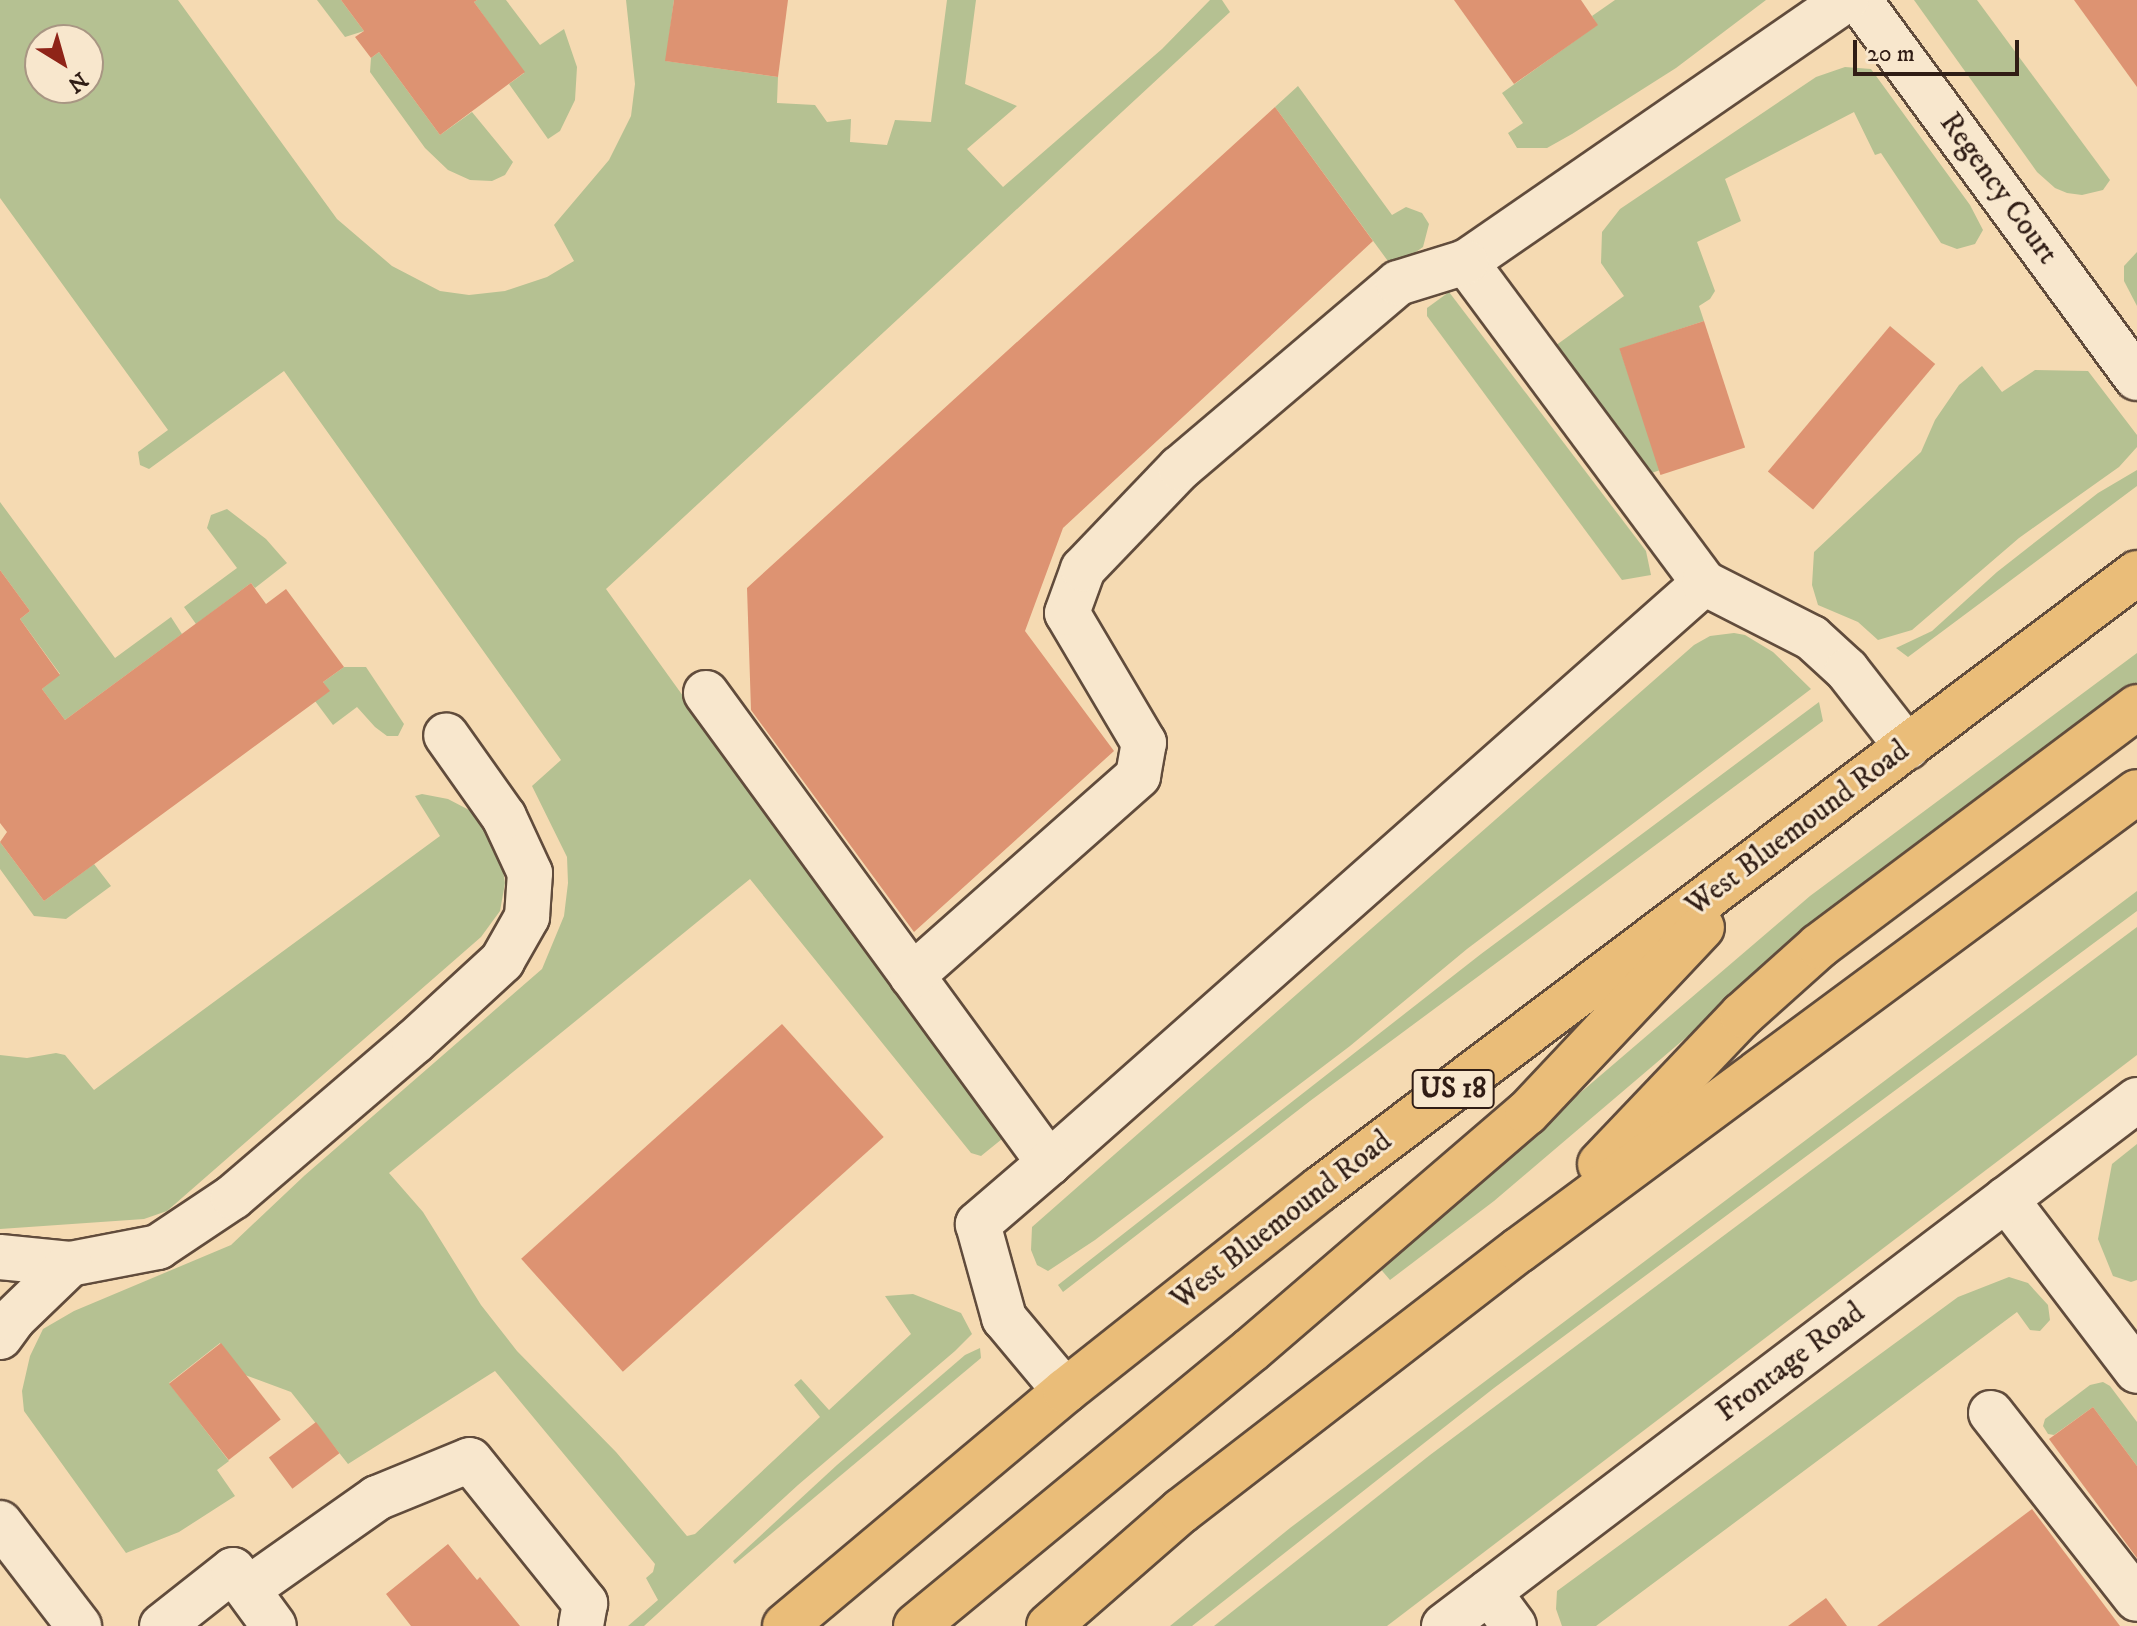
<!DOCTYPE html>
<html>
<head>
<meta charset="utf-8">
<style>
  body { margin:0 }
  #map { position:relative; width:2137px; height:1626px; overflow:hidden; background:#f5dab2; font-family:"IM FELL DW Pica",serif }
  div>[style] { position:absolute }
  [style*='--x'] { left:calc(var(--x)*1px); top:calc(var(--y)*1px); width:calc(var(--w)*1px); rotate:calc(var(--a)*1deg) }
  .green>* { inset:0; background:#b5c192 }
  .building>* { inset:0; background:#dd9372; transform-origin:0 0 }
  .roads { filter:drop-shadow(2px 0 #614c3c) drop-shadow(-2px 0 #614c3c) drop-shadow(0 2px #614c3c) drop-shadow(0 -2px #614c3c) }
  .minor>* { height:44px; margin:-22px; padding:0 22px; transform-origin:22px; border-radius:22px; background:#f8e7cd }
  .major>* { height:44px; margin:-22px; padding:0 22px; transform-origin:22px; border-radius:22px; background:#eabd79 }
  span { translate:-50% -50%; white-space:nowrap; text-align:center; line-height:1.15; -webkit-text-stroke:6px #f8e7cd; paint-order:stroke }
  .shield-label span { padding:2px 6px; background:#f8e7cd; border:2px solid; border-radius:6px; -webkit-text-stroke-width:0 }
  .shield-label { font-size:28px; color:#301d15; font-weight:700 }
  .street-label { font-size:30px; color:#301d15 }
  .north { position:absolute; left:24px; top:24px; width:80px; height:80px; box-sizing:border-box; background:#f8e7cd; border:2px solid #a89683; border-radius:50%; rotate:143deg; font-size:22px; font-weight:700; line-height:32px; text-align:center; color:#301d15 }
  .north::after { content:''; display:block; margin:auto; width:28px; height:36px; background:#8f2418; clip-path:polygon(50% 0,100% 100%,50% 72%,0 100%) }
  .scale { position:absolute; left:1853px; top:40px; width:166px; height:36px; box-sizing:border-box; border:4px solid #301d15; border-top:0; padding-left:10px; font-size:24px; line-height:28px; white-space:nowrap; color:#301d15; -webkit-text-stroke:6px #f8e7cd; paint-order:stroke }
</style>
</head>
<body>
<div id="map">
  <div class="green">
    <div style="clip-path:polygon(evenodd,0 0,178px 0,337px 219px,392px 266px,440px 291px,469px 295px,505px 291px,547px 277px,574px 261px,554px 225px,609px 160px,631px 116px,635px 84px,626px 0,674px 0,666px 61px,778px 77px,777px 103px,815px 105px,827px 122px,851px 119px,850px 142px,887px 145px,895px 120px,931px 122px,947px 0,976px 0,965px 84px,1017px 106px,967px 149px,1003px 187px,1162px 49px,1210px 0,1222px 0,1230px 12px,606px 589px,1002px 1139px,981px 1156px,971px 1153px,750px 879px,389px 1173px,423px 1212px,481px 1305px,517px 1351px,616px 1452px,687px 1536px,695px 1534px,820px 1417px,794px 1385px,801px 1379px,829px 1410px,911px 1334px,885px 1296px,913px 1294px,961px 1313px,972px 1334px,955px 1351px,798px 1485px,644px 1626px,628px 1626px,658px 1600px,646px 1578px,653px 1572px,655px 1564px,495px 1371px,348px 1464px,291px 1392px,245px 1375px,220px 1343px,169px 1383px,229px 1461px,217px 1470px,235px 1496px,179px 1532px,126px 1553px,24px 1411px,22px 1391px,30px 1356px,43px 1329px,74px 1311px,231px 1245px,304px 1176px,542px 969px,564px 916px,568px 883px,567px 857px,532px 786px,561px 760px,284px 371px,149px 469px,140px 465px,138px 452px,168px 430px,0 198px,0 0,40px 40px,88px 40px,88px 88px,40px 88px,40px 40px)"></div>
    <div style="clip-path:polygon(317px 0,341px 0,364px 31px,345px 37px)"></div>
    <div style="clip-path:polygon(477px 0,506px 0,540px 45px,564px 29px,577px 67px,575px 100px,560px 131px,548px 139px,509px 84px,524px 73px,474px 2px)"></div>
    <div style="clip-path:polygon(1615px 0,1766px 0,1676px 68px,1572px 134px,1547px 148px,1517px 148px,1508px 133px,1523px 123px,1502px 93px,1597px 25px,1592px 16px)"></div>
    <div style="clip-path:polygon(1914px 0,1977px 0,2110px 180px,2103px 190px,2082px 195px,2067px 193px,2055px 188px,2037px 172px)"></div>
    <div style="clip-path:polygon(379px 52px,440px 135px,472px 112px,513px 162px,505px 175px,492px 181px,470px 180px,448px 170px,425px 148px,370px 72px,371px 58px)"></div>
    <div style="clip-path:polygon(1845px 67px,1871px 69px,1970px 205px,1983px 230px,1975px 244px,1957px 249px,1941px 243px,1881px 153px,1875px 155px,1854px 112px,1725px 179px,1741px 221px,1697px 242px,1715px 291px,1710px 299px,1699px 306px,1704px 321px,1620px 349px,1660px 470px,1649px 474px,1555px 346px,1624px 296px,1601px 263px,1602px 232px,1620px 209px,1816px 77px)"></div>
    <div style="clip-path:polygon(1298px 86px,1392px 215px,1406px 207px,1422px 213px,1429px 224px,1423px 247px,1393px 268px,1275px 107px)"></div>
    <div style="clip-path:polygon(2137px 252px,2137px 306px,2124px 281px,2124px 266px)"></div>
    <div style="clip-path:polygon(1449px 292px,1646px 551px,1651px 575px,1622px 580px,1427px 316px,1427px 308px)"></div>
    <div style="clip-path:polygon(1982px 366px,2002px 392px,2035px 370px,2088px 371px,2137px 435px,2137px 447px,2119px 467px,2019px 538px,1912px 630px,1878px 640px,1858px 622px,1818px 605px,1812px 585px,1814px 552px,1921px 452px,1935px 420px,1959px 385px)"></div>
    <div style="clip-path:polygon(2137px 470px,2137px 486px,1908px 657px,1896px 648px,1932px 631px,1997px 572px,2098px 493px)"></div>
    <div style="clip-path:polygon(0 502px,115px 658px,171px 617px,182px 634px,65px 720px,42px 689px,60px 674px,20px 619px,30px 611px,0 570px)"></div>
    <div style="clip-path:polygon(227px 509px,266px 539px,287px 563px,255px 588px,251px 583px,196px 624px,184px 607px,237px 568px,207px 528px,211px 515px)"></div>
    <div style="clip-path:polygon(1734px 633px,1745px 635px,1773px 652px,1811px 689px,1467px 949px,1350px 1046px,1095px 1240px,1048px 1271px,1037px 1265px,1031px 1250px,1032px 1227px,1694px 645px,1710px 636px)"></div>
    <div style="clip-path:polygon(2137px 653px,2137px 685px,1803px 938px,1494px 1201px,1390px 1280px,1378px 1266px,1810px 896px)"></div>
    <div style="clip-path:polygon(344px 667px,366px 667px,404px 724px,398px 736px,387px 736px,375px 727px,357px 707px,333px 725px,315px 701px,329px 691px,323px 682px)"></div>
    <div style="clip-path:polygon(1819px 702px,1823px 721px,1310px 1101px,1063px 1292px,1058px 1285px,1481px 954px)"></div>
    <div style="clip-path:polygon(422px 794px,448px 799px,471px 811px,501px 858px,505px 883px,500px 911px,481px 937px,167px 1211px,144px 1219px,0 1229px,0 1055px,27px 1058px,56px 1053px,65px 1055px,94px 1090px,440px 836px,415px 796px)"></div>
    <div style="clip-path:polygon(0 842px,44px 901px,94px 864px,111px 886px,66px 919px,34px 916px,0 869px)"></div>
    <div style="clip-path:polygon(2137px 891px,2137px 911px,1494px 1388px,1192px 1626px,1170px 1626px,1290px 1528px)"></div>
    <div style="clip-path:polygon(2137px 927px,2137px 1055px,1387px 1626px,1214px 1626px,1430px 1455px)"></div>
    <div style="clip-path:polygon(2137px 1144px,2137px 1280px,2131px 1282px,2113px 1276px,2098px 1239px,2112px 1164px)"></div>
    <div style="clip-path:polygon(2009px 1277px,2028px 1283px,2048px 1305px,2050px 1320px,2040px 1331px,2030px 1330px,2017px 1312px,1596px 1626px,1562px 1626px,1556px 1609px,1557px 1591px,1958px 1297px)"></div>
    <div style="clip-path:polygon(980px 1348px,981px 1358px,735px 1564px,733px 1561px,837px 1465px,965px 1355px)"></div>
    <div style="clip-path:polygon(2103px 1382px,2110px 1386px,2137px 1422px,2137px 1466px,2093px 1407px,2054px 1435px,2048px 1434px,2043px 1426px,2045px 1419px,2090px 1385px)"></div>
  </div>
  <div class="building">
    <div style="clip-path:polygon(341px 0,477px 0,474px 2px,525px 72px,440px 135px,379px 52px,371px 58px,355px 37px,364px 31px)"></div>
    <div style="clip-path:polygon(674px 0,788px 0,778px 77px,665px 61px)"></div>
    <div style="clip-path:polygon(1454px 0,1581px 0,1598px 25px,1514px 84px)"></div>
    <div style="clip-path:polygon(2074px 0,2137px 0,2137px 87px)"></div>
    <div style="clip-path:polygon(1275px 107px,1373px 241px,1063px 528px,1025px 631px,1114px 751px,914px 932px,751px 710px,747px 588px)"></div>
    <div style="left:1704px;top:321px;width:133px;height:89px;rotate:72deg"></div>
    <div style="left:1890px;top:326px;width:59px;height:190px;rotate:40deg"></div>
    <div style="clip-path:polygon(0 570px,30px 611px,20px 619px,60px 675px,42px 689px,65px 720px,251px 583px,266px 604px,286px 589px,344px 667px,323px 682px,330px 691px,44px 901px,0 842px,7px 832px,0 823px)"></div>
    <div style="left:782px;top:1024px;width:152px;height:351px;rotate:48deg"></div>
    <div style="left:221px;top:1343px;width:97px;height:66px;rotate:52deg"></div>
    <div style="clip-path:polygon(2093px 1407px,2137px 1466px,2137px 1558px,2049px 1439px)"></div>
    <div style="left:316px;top:1422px;width:39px;height:59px;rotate:53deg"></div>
    <div style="clip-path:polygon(2032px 1509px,2120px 1626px,1877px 1626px,1996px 1536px)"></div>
    <div style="clip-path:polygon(448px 1544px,477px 1580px,480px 1577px,520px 1626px,411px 1626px,386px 1594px)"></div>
    <div style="clip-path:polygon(1826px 1598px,1847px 1626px,1788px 1626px)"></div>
  </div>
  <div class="roads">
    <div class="minor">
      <div style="--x:1859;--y:0;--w:469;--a:53.7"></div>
      <div style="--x:1704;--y:583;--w:400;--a:-126.6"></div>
      <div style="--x:1466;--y:262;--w:462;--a:-34.6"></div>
      <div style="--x:706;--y:693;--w:582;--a:53.88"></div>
      <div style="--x:1049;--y:1163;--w:875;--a:-41.52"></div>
      <div style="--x:1704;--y:583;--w:121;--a:27"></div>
      <div style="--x:1812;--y:638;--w:47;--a:42.4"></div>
      <div style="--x:1847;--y:670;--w:98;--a:52.1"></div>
      <div style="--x:912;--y:976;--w:302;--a:-41.5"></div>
      <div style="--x:1138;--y:776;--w:34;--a:-80"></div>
      <div style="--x:1144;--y:743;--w:151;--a:-120.6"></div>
      <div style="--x:1067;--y:613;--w:47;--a:-70"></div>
      <div style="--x:1083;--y:569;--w:140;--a:-46.2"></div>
      <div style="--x:1180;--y:468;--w:286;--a:-40.3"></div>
      <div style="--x:1398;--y:283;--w:71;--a:-17.2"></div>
      <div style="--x:1049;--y:1163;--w:94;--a:139.3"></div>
      <div style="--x:978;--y:1224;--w:98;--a:74.5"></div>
      <div style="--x:1004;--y:1318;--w:95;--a:50.1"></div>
      <div style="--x:2006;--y:1199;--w:216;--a:52.7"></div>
      <div style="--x:0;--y:1257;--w:70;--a:5.7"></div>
      <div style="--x:70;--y:1264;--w:90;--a:-10.9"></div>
      <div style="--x:158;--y:1247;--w:90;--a:-33.7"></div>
      <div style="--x:233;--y:1197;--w:238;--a:-40.6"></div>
      <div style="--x:414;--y:1042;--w:120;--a:-42.6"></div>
      <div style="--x:502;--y:961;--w:51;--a:-60.4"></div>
      <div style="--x:527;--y:917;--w:44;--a:-86.1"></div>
      <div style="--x:530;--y:873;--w:62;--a:-114.9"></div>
      <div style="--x:504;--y:817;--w:100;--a:-125.3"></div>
      <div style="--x:0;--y:1337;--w:22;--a:-54"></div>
      <div style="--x:13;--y:1319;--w:79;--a:-44"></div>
      <div style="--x:1991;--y:1413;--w:236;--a:51.9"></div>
      <div style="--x:0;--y:1523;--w:130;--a:52.5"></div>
      <div style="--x:248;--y:1589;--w:158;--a:-35.2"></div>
      <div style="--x:377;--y:1498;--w:100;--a:-22.2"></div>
      <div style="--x:470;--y:1460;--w:184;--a:51.2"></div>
      <div style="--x:585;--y:1603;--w:23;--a:100"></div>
      <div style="--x:1489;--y:1592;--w:42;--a:53.7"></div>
      <div style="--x:162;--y:1626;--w:90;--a:-38.3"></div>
      <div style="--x:233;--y:1570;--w:69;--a:53.8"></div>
      <div style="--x:1444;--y:1626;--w:870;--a:-37.2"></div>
    </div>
    <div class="major">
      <div style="--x:1600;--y:1164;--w:206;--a:-46.4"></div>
      <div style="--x:1742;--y:1015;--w:103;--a:-41.9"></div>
      <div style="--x:1819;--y:946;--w:398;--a:-36.9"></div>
      <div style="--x:785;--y:1626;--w:366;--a:-40"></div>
      <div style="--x:1065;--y:1391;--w:325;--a:-38.4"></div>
      <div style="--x:1320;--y:1189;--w:1023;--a:-37.02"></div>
      <div style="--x:916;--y:1626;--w:434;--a:-39.5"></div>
      <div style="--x:1251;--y:1350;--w:364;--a:-40.7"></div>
      <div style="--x:1527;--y:1113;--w:255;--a:-46.7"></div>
      <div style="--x:1049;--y:1626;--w:175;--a:-41.1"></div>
      <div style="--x:1181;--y:1511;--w:427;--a:-37.7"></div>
      <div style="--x:1519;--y:1250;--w:769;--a:-36.54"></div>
    </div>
  </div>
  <div class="shield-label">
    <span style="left:1453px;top:1089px">US 18</span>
  </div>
  <div class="street-label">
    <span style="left:1998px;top:189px;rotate:54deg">Regency Court</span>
    <span style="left:1798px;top:829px;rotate:-37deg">West Bluemound Road</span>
    <span style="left:1282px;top:1221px;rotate:-38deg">West Bluemound Road</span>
    <span style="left:1791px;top:1363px;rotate:-37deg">Frontage Road</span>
  </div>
  <div class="north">N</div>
  <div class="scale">20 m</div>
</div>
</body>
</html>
